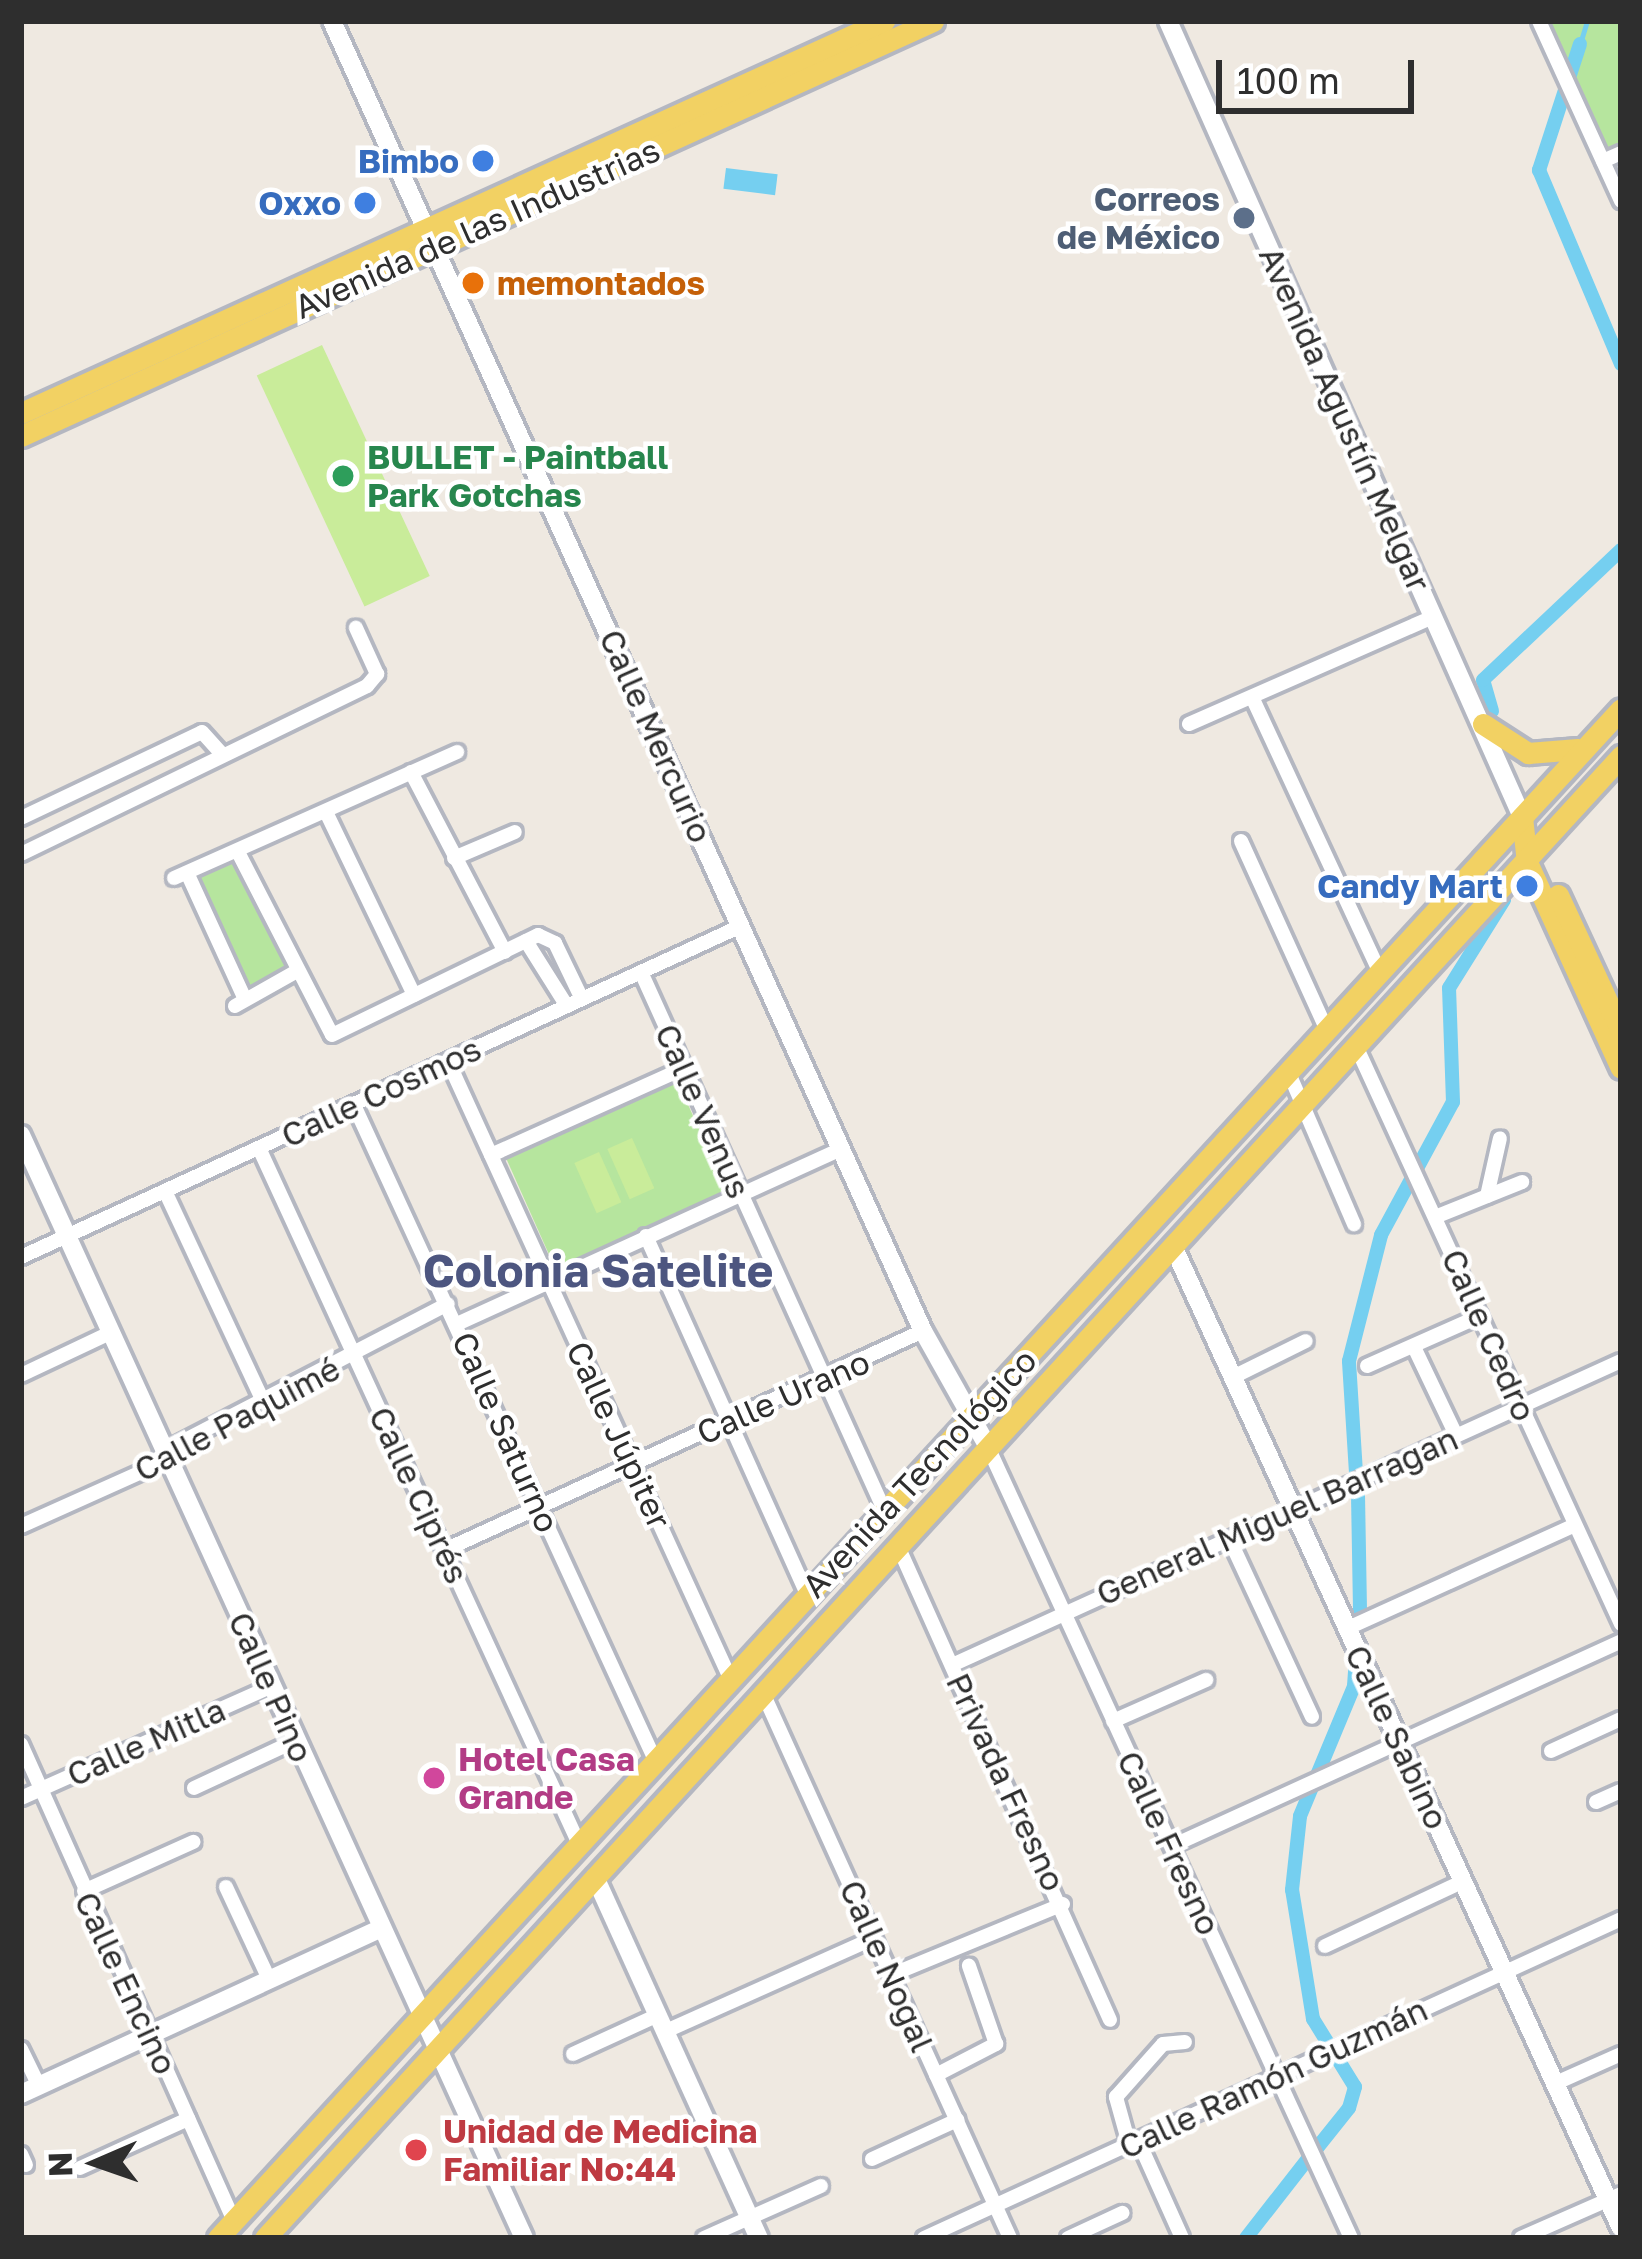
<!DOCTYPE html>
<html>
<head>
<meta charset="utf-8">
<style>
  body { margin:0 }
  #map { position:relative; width:1642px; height:2259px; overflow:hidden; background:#efe9e1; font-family:"Golos Text",sans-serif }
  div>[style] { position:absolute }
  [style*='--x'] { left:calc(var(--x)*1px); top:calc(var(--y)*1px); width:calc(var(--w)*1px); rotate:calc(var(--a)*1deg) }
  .green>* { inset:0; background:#b6e59e; transform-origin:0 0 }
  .pitch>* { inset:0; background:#c9ec9a; transform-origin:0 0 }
  .water>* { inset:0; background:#75cff0; transform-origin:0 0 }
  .stream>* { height:4.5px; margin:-2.25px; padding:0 2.25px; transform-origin:2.25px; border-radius:2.25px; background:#75cff0 }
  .canal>* { height:14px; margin:-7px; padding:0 7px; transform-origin:7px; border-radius:7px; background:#75cff0 }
  .roads { filter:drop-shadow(3px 0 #b4b7c1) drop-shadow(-3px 0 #b4b7c1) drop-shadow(0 3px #b4b7c1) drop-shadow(0 -3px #b4b7c1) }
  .street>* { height:14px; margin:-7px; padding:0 7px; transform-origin:7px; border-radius:7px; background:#fff }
  .secondary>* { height:18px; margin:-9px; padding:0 9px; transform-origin:9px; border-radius:9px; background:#fff }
  .primary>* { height:21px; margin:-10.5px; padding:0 10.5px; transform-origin:10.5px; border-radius:10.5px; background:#f2d163 }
  .dots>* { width:33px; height:33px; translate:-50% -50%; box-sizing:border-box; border:6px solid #fff; border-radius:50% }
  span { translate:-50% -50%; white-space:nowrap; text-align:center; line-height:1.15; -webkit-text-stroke:9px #fff; paint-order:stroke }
  .shop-label { font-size:33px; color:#366cbe; font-weight:700 }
  .right { translate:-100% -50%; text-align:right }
  .service-label { font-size:33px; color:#4e5e75; font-weight:700 }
  .street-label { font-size:33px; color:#2e2e2e }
  .food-label { font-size:33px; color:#c56008; font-weight:700 }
  .left { translate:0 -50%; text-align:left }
  .leisure-label { font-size:33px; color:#27864d; font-weight:700 }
  .hotel-label { font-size:33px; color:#b23c85; font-weight:700 }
  .health-label { font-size:33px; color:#be3a42; font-weight:700 }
  .district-label { font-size:45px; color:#4d5680; font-weight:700 }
  .frame { position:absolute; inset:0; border:24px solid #2e2e2e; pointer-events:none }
  .north { position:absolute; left:36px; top:2103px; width:120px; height:120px; -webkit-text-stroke:9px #fff; paint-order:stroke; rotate:268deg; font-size:33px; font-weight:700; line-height:48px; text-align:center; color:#2e2e2e }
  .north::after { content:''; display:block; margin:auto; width:42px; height:54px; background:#2e2e2e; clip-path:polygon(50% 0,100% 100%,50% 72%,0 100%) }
  .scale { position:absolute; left:1216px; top:60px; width:198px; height:54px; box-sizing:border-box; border:6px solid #2e2e2e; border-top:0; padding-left:15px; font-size:36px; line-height:42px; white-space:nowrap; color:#2e2e2e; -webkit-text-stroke:9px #fff; paint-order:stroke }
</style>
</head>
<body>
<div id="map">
  <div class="green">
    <div style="clip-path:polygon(1540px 21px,1621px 21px,1621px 150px,1605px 157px)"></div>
    <div style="left:239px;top:854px;width:131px;height:55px;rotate:64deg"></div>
    <div style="left:678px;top:1082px;width:120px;height:188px;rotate:66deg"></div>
  </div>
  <div class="pitch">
    <div style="left:322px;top:345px;width:255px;height:72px;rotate:65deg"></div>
    <div style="left:632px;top:1138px;width:55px;height:27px;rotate:66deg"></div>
    <div style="left:599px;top:1152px;width:55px;height:27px;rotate:66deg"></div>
  </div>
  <div class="water">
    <div style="left:726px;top:168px;width:52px;height:21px;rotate:7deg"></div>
  </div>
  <div class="stream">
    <div style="--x:1580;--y:44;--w:24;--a:-73"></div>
  </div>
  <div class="canal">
    <div style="--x:1580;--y:44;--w:133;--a:108"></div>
    <div style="--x:1539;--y:170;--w:211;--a:67.1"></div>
    <div style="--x:1492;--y:711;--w:32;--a:-106"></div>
    <div style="--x:1483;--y:680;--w:190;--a:-43.3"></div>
    <div style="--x:1356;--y:1473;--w:112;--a:-93.6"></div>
    <div style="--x:1349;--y:1361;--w:130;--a:-75.7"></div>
    <div style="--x:1381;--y:1235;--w:151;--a:-61.6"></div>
    <div style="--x:1453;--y:1102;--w:114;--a:-92"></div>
    <div style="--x:1449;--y:988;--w:104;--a:-58"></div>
    <div style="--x:1358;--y:1495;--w:117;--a:89"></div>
    <div style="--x:1317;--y:2148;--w:51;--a:-51.3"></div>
    <div style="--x:1349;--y:2108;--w:22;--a:-74"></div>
    <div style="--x:1355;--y:2087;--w:80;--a:-121.7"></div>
    <div style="--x:1313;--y:2019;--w:131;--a:-99.2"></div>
    <div style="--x:1292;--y:1890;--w:74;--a:-83.8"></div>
    <div style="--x:1300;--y:1816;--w:141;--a:-67.4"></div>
    <div style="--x:1354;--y:1686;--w:26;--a:-86"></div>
    <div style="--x:1246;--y:2238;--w:99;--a:-52"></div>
  </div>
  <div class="roads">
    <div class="street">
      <div style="--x:1539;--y:21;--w:198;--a:65.5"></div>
      <div style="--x:1603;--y:161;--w:20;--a:-24"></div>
      <div style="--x:1252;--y:697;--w:299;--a:65.1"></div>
      <div style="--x:1189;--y:724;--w:266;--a:-23.7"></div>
      <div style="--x:411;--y:772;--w:203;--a:62.4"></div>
      <div style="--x:326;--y:812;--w:203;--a:64.3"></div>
      <div style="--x:21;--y:818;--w:200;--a:-25.4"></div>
      <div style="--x:202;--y:732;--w:31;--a:48"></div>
      <div style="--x:1241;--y:841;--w:205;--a:65.6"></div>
      <div style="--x:21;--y:854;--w:385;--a:-25.9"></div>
      <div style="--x:367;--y:686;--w:16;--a:-50"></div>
      <div style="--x:377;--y:674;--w:51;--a:-114.5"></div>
      <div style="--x:239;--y:854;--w:203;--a:62.8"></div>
      <div style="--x:332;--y:1035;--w:229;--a:-25.9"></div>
      <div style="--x:538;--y:935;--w:19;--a:25"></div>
      <div style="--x:555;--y:943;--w:62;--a:64.3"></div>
      <div style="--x:454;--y:858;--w:66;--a:-23.1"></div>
      <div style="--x:189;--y:877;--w:132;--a:65.4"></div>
      <div style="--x:174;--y:878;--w:310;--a:-24"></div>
      <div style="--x:526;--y:941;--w:77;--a:57.8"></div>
      <div style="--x:641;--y:972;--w:593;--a:65.68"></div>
      <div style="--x:235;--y:1006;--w:71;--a:-29.4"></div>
      <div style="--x:1356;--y:1046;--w:636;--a:65.37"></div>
      <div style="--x:448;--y:1061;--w:678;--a:65.44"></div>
      <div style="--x:1288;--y:1071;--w:167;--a:66.7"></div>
      <div style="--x:354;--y:1105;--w:721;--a:65.32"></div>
      <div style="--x:259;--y:1148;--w:764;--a:65.31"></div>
      <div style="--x:491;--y:1155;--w:213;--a:-24.2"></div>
      <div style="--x:165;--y:1191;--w:230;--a:65"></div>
      <div style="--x:1487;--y:1196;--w:59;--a:-77.4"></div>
      <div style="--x:1435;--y:1217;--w:94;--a:-21.9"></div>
      <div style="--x:646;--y:1236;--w:393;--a:65.8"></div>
      <div style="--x:21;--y:1257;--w:792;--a:-24.69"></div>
      <div style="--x:457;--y:1324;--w:422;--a:-24.5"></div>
      <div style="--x:1414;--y:1347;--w:98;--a:64.5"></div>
      <div style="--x:1367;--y:1366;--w:124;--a:-23.9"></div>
      <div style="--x:21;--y:1375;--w:98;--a:-25.3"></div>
      <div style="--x:1233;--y:1377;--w:81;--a:-26.3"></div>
      <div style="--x:988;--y:1447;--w:870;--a:65.35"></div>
      <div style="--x:21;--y:1526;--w:139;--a:-24.2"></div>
      <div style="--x:148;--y:1469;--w:28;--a:-45"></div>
      <div style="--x:168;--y:1449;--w:315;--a:-27.4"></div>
      <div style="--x:1229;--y:1538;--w:197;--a:65.1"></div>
      <div style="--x:898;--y:1546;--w:519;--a:65.9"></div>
      <div style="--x:445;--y:1550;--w:526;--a:-24.62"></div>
      <div style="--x:1348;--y:1628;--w:249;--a:-24.4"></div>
      <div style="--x:952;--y:1665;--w:735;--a:-24.44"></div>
      <div style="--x:763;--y:1693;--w:598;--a:65.62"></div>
      <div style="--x:1113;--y:1721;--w:102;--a:-23.8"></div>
      <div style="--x:21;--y:1744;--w:522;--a:65.94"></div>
      <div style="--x:1551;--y:1751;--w:77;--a:-24.6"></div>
      <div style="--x:194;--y:1788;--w:111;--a:-25"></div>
      <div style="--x:21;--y:1798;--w:273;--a:-24"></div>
      <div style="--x:1596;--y:1802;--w:27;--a:-24"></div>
      <div style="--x:1172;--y:1846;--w:494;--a:-24.5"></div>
      <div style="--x:226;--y:1887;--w:99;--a:65"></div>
      <div style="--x:84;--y:1891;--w:120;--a:-24.2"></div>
      <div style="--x:1325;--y:1946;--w:153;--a:-25.1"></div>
      <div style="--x:891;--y:1975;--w:186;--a:-22.4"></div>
      <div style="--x:666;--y:2031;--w:228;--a:-24.1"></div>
      <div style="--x:21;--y:2049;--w:41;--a:64.1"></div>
      <div style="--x:573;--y:2054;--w:94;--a:-24.6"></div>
      <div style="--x:936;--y:2075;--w:68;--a:-27.3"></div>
      <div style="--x:996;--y:2044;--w:83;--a:-109.1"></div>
      <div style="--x:1556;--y:2083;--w:71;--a:-24"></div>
      <div style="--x:1138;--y:2140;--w:107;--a:65.8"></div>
      <div style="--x:1129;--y:2144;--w:49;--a:-105.5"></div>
      <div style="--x:1116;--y:2097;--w:71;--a:-48.4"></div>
      <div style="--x:1163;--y:2044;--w:22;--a:-5"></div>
      <div style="--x:21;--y:2154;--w:12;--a:66"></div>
      <div style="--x:872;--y:2159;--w:94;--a:-24.6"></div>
      <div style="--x:80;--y:2168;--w:119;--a:-24.4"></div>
      <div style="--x:704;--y:2238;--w:128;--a:-24"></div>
      <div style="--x:924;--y:2238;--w:767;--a:-24.59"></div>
      <div style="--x:1068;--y:2238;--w:60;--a:-24.8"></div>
      <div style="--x:1521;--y:2238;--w:109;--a:-23.7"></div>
    </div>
    <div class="secondary">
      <div style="--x:332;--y:21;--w:1437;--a:65.72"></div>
      <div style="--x:923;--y:1331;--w:133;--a:60.7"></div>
      <div style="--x:1168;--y:21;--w:871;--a:66.02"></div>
      <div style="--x:21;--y:1135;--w:1212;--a:65.49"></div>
      <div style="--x:1173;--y:1246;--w:1079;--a:65.48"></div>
      <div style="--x:595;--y:1877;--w:397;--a:65.6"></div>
      <div style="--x:21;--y:2094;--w:395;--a:-24.7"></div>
    </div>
    <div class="primary">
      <div style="--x:21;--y:413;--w:948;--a:-24.43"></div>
      <div style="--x:21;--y:436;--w:1002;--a:-24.47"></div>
      <div style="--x:1483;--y:724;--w:54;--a:32.8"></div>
      <div style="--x:1528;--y:753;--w:50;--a:-4.6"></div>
      <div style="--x:1522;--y:817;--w:45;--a:83.7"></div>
      <div style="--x:1527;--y:862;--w:226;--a:65.5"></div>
      <div style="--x:1558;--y:895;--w:150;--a:65.1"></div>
      <div style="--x:218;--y:2238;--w:2075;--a:-47.46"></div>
      <div style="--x:265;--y:2238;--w:2009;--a:-47.54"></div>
    </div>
  </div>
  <div class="dots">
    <div style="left:483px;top:161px;background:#3f7fe0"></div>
    <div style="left:365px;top:203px;background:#3f7fe0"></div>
    <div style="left:1244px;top:218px;background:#5c6f8a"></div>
    <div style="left:473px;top:283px;background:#e8710a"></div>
    <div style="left:343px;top:476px;background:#2e9e5b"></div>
    <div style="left:1527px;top:886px;background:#3f7fe0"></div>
    <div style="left:434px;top:1778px;background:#d1479c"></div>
    <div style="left:416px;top:2150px;background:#e0444e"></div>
  </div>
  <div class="shop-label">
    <span class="right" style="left:459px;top:161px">Bimbo</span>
    <span class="right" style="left:341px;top:203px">Oxxo</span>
    <span class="right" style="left:1503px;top:886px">Candy Mart</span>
  </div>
  <div class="service-label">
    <span class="right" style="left:1220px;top:218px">Correos<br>de México</span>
  </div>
  <div class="street-label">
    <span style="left:477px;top:228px;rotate:-24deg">Avenida de las Industrias</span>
    <span style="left:1345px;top:419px;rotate:66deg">Avenida Agustín Melgar</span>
    <span style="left:656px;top:736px;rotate:66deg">Calle Mercurio</span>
    <span style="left:381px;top:1092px;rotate:-25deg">Calle Cosmos</span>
    <span style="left:703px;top:1111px;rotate:66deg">Calle Venus</span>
    <span style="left:1489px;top:1335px;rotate:66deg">Calle Cedro</span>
    <span style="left:783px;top:1397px;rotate:-24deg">Calle Urano</span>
    <span style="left:237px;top:1419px;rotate:-28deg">Calle Paquimé</span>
    <span style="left:506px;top:1432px;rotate:66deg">Calle Saturno</span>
    <span style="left:619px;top:1435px;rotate:65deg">Calle Júpiter</span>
    <span style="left:919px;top:1473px;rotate:-47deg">Avenida Tecnológico</span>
    <span style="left:419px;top:1495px;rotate:65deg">Calle Ciprés</span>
    <span style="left:1277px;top:1516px;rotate:-24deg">General Miguel Barragan</span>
    <span style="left:271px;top:1687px;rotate:66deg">Calle Pino</span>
    <span style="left:1397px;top:1737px;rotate:65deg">Calle Sabino</span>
    <span style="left:146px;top:1742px;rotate:-24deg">Calle Mitla</span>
    <span style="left:1006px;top:1782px;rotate:65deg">Privada Fresno</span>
    <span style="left:1169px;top:1843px;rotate:65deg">Calle Fresno</span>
    <span style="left:887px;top:1966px;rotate:66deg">Calle Nogal</span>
    <span style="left:126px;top:1983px;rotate:65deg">Calle Encino</span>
    <span style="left:1273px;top:2078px;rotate:-25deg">Calle Ramón Guzmán</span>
  </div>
  <div class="food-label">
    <span class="left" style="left:497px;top:283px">memontados</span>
  </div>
  <div class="leisure-label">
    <span class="left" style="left:367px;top:476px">BULLET - Paintball<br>Park Gotchas</span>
  </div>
  <div class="hotel-label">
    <span class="left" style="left:458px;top:1778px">Hotel Casa<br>Grande</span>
  </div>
  <div class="health-label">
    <span class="left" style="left:443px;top:2150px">Unidad de Medicina<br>Familiar No:44</span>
  </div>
  <div class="district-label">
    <span style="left:598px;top:1271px">Colonia Satelite</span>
  </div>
  <div class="frame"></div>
  <div class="north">N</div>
  <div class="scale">100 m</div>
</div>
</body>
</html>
